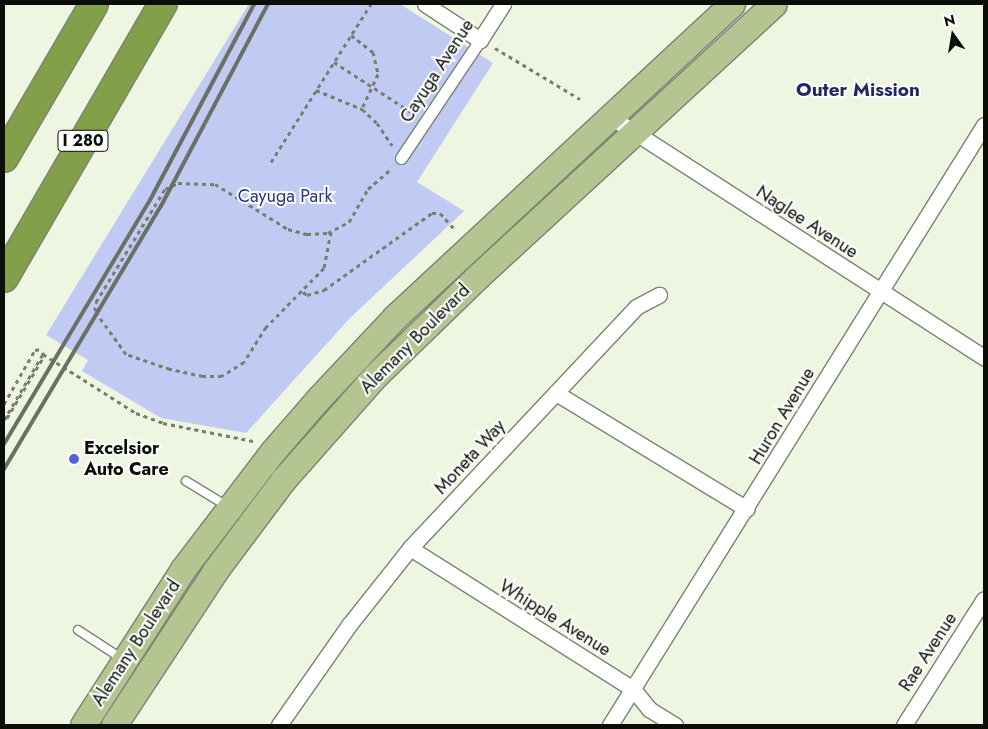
<!DOCTYPE html>
<html>
<head>
<meta charset="utf-8">
<style>
  body { margin:0 }
  #map { position:relative; width:988px; height:729px; overflow:hidden; background:#eef6e2; font-family:Jost,sans-serif }
  div>[style] { position:absolute }
  [style*='--x'] { left:calc(var(--x)*1px); top:calc(var(--y)*1px); width:calc(var(--w)*1px); rotate:calc(var(--a)*1deg) }
  .green>* { inset:0; background:#c0caf2 }
  .path>* { height:3px; margin-top:-1.5px; transform-origin:0; background:repeating-linear-gradient(90deg,#787d70 0 4px,transparent 0 8px) }
  .roads { filter:drop-shadow(1px 0 #7c8371) drop-shadow(-1px 0 #7c8371) drop-shadow(0 1px #7c8371) drop-shadow(0 -1px #7c8371) }
  .service>* { height:8px; margin:-4px; padding:0 4px; transform-origin:4px; border-radius:4px; background:#fff }
  .pedestrian>* { height:11px; margin:-5.5px; padding:0 5.5px; transform-origin:5.5px; border-radius:5.5px; background:#fff }
  .minor>* { height:15px; margin:-7.5px; padding:0 7.5px; transform-origin:7.5px; border-radius:7.5px; background:#fff }
  .primary>* { height:25px; margin:-12.5px; padding:0 12.5px; transform-origin:12.5px; border-radius:12.5px; background:#b4c592 }
  .motorway>* { height:28px; margin:-14px; padding:0 14px; transform-origin:14px; border-radius:14px; background:#829f49 }
  .rail>* { height:4px; margin:-2px; padding:0 2px; transform-origin:2px; border-radius:2px; background:#6b7064 }
  .path-bridge>* { height:3px; margin-top:-1.5px; transform-origin:0; background:repeating-linear-gradient(90deg,#787d70 0 4px,transparent 0 8px) }
  .dots>* { width:14px; height:14px; translate:-50% -50%; box-sizing:border-box; border:2px solid #fff; border-radius:50% }
  span { translate:-50% -50%; white-space:nowrap; text-align:center; line-height:1.15; -webkit-text-stroke:4px #fff; paint-order:stroke }
  .shield-label span { padding:1px 4px; background:#fff; border:1px solid; border-radius:4px; -webkit-text-stroke-width:0 }
  .shield-label { font-size:16px; color:#0b0e07; font-weight:700 }
  .street-label { font-size:18px; color:#0b0e07 }
  .park-label { font-size:18px; color:#2b347b }
  .poi-label { font-size:18px; color:#0b0e07; font-weight:700 }
  .left { translate:0 -50%; text-align:left }
  .neighbourhood-label { font-size:19px; color:#222962; font-weight:700 }
  .frame { position:absolute; inset:0; border:5px solid #0b0e07; pointer-events:none }
  .north { position:absolute; left:928px; top:10px; width:50px; height:50px; -webkit-text-stroke:4px #fff; paint-order:stroke; rotate:347deg; font-size:14px; font-weight:700; line-height:20px; text-align:center; color:#0b0e07 }
  .north::after { content:''; display:block; margin:auto; width:18px; height:22px; background:#0b0e07; clip-path:polygon(50% 0,100% 100%,50% 72%,0 100%) }
</style>
</head>
<body>
<div id="map">
  <div class="green">
    <div style="clip-path:polygon(249px 4px,400px 4px,493px 63px,417px 182px,464px 211px,349px 319px,246px 433px,161px 418px,82px 371px,88px 360px,46px 335px)"></div>
  </div>
  <div class="path">
    <div style="--x:351;--y:35;--w:28;--a:38"></div>
    <div style="--x:373;--y:52;--w:23;--a:77"></div>
    <div style="--x:378;--y:74;--w:38;--a:115"></div>
    <div style="--x:495;--y:48;--w:99;--a:31"></div>
    <div style="--x:334;--y:62;--w:95;--a:33"></div>
    <div style="--x:316;--y:90;--w:50;--a:22.4"></div>
    <div style="--x:362;--y:109;--w:21;--a:43"></div>
    <div style="--x:377;--y:123;--w:27;--a:56"></div>
    <div style="--x:271;--y:162;--w:187;--a:-57.7"></div>
    <div style="--x:331;--y:232;--w:37;--a:101"></div>
    <div style="--x:324;--y:268;--w:83;--a:134.5"></div>
    <div style="--x:266;--y:327;--w:41;--a:122.2"></div>
    <div style="--x:244;--y:362;--w:26;--a:148"></div>
    <div style="--x:222;--y:376;--w:19;--a:180"></div>
    <div style="--x:203;--y:376;--w:34;--a:-168"></div>
    <div style="--x:170;--y:369;--w:46;--a:-161.2"></div>
    <div style="--x:126;--y:354;--w:53;--a:-125.8"></div>
    <div style="--x:95;--y:311;--w:9;--a:-84"></div>
    <div style="--x:96;--y:302;--w:132;--a:-58.6"></div>
    <div style="--x:165;--y:189;--w:14;--a:-25"></div>
    <div style="--x:178;--y:183;--w:37;--a:2"></div>
    <div style="--x:215;--y:184;--w:86;--a:31.7"></div>
    <div style="--x:288;--y:229;--w:20;--a:15"></div>
    <div style="--x:307;--y:234;--w:21;--a:-3"></div>
    <div style="--x:328;--y:233;--w:24;--a:-28"></div>
    <div style="--x:349;--y:222;--w:38;--a:-60"></div>
    <div style="--x:368;--y:189;--w:32;--a:-41"></div>
    <div style="--x:303;--y:292;--w:5;--a:37"></div>
    <div style="--x:307;--y:295;--w:18;--a:-16"></div>
    <div style="--x:324;--y:290;--w:133;--a:-35.5"></div>
    <div style="--x:432;--y:213;--w:8;--a:0"></div>
    <div style="--x:440;--y:213;--w:24;--a:48"></div>
    <div style="--x:4;--y:404;--w:62;--a:-60.1"></div>
    <div style="--x:35;--y:350;--w:6;--a:-9"></div>
    <div style="--x:4;--y:420;--w:77;--a:-59.4"></div>
    <div style="--x:43;--y:354;--w:110;--a:32.4"></div>
    <div style="--x:136;--y:413;--w:29;--a:20"></div>
    <div style="--x:163;--y:423;--w:92;--a:11.3"></div>
  </div>
  <div class="roads">
    <div class="service">
      <div style="--x:186;--y:481;--w:48;--a:31.4"></div>
      <div style="--x:78;--y:630;--w:51;--a:33.1"></div>
    </div>
    <div class="pedestrian">
      <div style="--x:401;--y:158;--w:142;--a:-56.2"></div>
    </div>
    <div class="minor">
      <div style="--x:425;--y:4;--w:66;--a:33.2"></div>
      <div style="--x:480;--y:40;--w:43;--a:-57.4"></div>
      <div style="--x:611;--y:117;--w:444;--a:32.8"></div>
      <div style="--x:556;--y:393;--w:223;--a:31.3"></div>
      <div style="--x:410;--y:548;--w:264;--a:32.3"></div>
      <div style="--x:633;--y:689;--w:26;--a:51"></div>
      <div style="--x:649;--y:709;--w:31;--a:32"></div>
      <div style="--x:279;--y:725;--w:122;--a:-55"></div>
      <div style="--x:349;--y:625;--w:98;--a:-51.6"></div>
      <div style="--x:410;--y:548;--w:330;--a:-46.8"></div>
      <div style="--x:636;--y:307;--w:26;--a:-28"></div>
      <div style="--x:610;--y:725;--w:707;--a:-58.06"></div>
      <div style="--x:904;--y:725;--w:149;--a:-57.6"></div>
    </div>
    <div class="primary">
      <div style="--x:83;--y:725;--w:185;--a:-57.3"></div>
      <div style="--x:183;--y:569;--w:148;--a:-52.7"></div>
      <div style="--x:273;--y:451;--w:70;--a:-49"></div>
      <div style="--x:319;--y:398;--w:111;--a:-46.8"></div>
      <div style="--x:395;--y:317;--w:460;--a:-42.9"></div>
      <div style="--x:114;--y:725;--w:184;--a:-56.7"></div>
      <div style="--x:215;--y:571;--w:114;--a:-53.2"></div>
      <div style="--x:283;--y:480;--w:140;--a:-48.5"></div>
      <div style="--x:376;--y:375;--w:141;--a:-44.1"></div>
      <div style="--x:477;--y:277;--w:403;--a:-42.6"></div>
    </div>
    <div class="motorway">
      <div style="--x:4;--y:158;--w:178;--a:-59.7"></div>
      <div style="--x:4;--y:278;--w:317;--a:-59.9"></div>
    </div>
  </div>
  <div class="rail">
    <div style="--x:4;--y:444;--w:284;--a:-59.1"></div>
    <div style="--x:150;--y:200;--w:222;--a:-62"></div>
    <div style="--x:4;--y:469;--w:306;--a:-59.2"></div>
    <div style="--x:161;--y:206;--w:229;--a:-62.1"></div>
  </div>
  <div class="path-bridge">
    <div style="--x:4;--y:416;--w:4;--a:34"></div>
    <div style="--x:7;--y:418;--w:72;--a:-59.2"></div>
    <div style="--x:44;--y:356;--w:8;--a:-113"></div>
  </div>
  <div class="dots">
    <div style="left:74px;top:459px;background:#5362d8"></div>
  </div>
  <div class="shield-label">
    <span style="left:83px;top:141px">I 280</span>
  </div>
  <div class="street-label">
    <span style="left:437px;top:71px;rotate:-57deg">Cayuga Avenue</span>
    <span style="left:807px;top:222px;rotate:33deg">Naglee Avenue</span>
    <span style="left:415px;top:339px;rotate:-45deg">Alemany Boulevard</span>
    <span style="left:782px;top:416px;rotate:-59deg">Huron Avenue</span>
    <span style="left:470px;top:457px;rotate:-47deg">Moneta Way</span>
    <span style="left:555px;top:618px;rotate:32deg">Whipple Avenue</span>
    <span style="left:136px;top:643px;rotate:-57deg">Alemany Boulevard</span>
    <span style="left:928px;top:652px;rotate:-57deg">Rae Avenue</span>
  </div>
  <div class="park-label">
    <span style="left:285px;top:196px">Cayuga Park</span>
  </div>
  <div class="poi-label">
    <span class="left" style="left:84px;top:459px">Excelsior<br>Auto Care</span>
  </div>
  <div class="neighbourhood-label">
    <span style="left:858px;top:90px">Outer Mission</span>
  </div>
  <div class="frame"></div>
  <div class="north">N</div>
</div>
</body>
</html>
